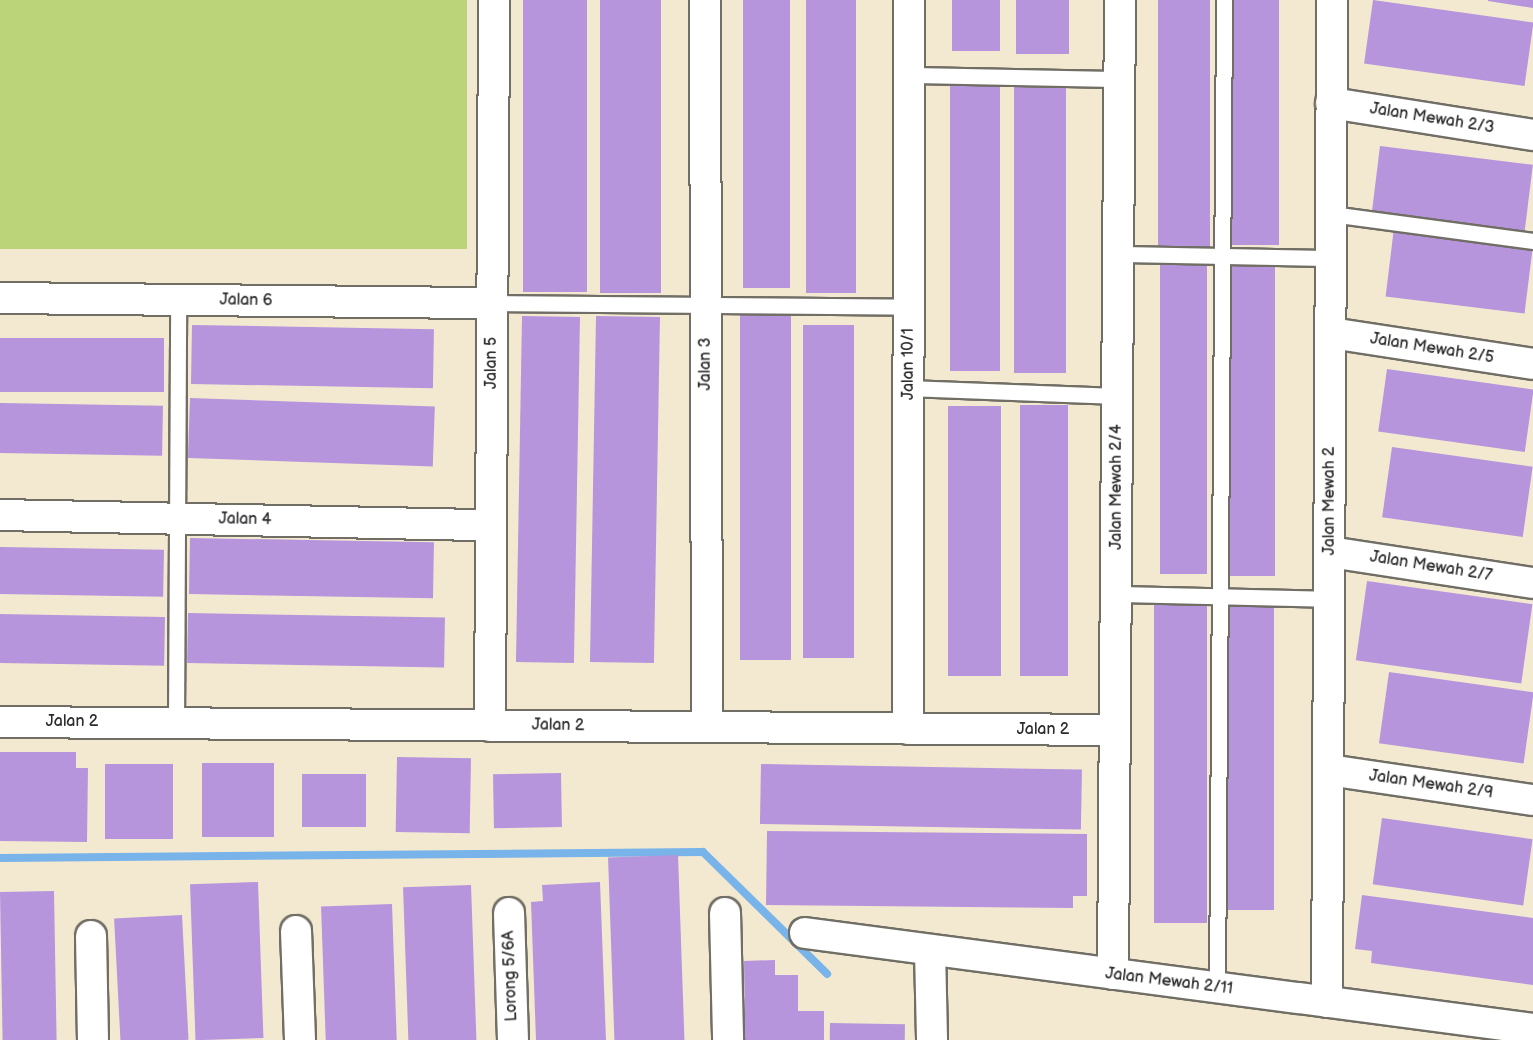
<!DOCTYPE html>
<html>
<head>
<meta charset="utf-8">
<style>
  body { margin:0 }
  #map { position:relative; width:1533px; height:1040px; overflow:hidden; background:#f3e9d1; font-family:"Balsamiq Sans",sans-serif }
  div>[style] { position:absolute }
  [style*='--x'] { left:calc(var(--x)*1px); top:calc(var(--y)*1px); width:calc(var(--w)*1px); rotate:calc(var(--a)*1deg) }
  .green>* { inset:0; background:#bcd479; transform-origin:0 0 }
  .stream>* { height:8px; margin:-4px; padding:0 4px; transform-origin:4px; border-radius:4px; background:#78b3e9 }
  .building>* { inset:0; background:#b695dc; transform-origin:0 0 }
  .roads { filter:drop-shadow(2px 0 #716e65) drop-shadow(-2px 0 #716e65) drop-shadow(0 2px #716e65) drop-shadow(0 -2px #716e65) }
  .lane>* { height:15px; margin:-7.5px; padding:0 7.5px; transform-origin:7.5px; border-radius:7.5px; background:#fff }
  .street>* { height:30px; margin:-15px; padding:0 15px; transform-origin:15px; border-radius:15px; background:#fff }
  span { translate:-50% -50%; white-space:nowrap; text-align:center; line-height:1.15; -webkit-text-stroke:4.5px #fff; paint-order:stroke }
  .street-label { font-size:16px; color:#2b2b2b }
</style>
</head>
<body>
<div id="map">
  <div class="green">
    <div style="left:0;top:0;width:467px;height:249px"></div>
  </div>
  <div class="stream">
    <div style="--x:0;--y:858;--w:703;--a:-0.49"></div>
    <div style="--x:703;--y:852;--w:174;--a:44.5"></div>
  </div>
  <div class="building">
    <div style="left:523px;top:0;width:64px;height:292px"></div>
    <div style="left:600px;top:0;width:61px;height:293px"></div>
    <div style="left:743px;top:0;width:47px;height:288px"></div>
    <div style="left:806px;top:0;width:50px;height:293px"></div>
    <div style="left:952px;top:0;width:48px;height:51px"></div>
    <div style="left:1016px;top:0;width:53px;height:54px"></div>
    <div style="left:1158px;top:0;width:52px;height:247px"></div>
    <div style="left:1228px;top:0;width:51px;height:245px"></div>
    <div style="left:1373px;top:0;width:162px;height:64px;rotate:8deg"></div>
    <div style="clip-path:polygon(1488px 0,1533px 0,1533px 8px,1488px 1px)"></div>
    <div style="left:950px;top:78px;width:50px;height:293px"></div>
    <div style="left:1014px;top:79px;width:52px;height:294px"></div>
    <div style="left:1380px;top:146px;width:154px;height:67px;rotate:7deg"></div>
    <div style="left:1394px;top:228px;width:140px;height:69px;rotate:7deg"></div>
    <div style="left:1160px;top:257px;width:47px;height:317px"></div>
    <div style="left:1275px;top:260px;width:316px;height:51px;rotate:90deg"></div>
    <div style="left:740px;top:309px;width:51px;height:351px"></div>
    <div style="left:522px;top:316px;width:58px;height:346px;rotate:1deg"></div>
    <div style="left:596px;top:316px;width:64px;height:346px;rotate:1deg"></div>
    <div style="left:192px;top:325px;width:242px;height:59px;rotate:1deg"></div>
    <div style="left:803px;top:325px;width:51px;height:333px"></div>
    <div style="left:0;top:338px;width:164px;height:54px"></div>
    <div style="left:1387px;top:369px;width:148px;height:63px;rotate:8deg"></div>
    <div style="left:190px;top:398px;width:245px;height:60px;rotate:2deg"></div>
    <div style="left:0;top:403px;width:163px;height:50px;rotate:1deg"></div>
    <div style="left:1020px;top:405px;width:48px;height:271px"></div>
    <div style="left:948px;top:406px;width:53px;height:270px"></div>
    <div style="left:1392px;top:447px;width:142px;height:71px;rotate:8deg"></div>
    <div style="left:190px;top:538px;width:244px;height:56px;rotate:1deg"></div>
    <div style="left:0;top:547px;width:164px;height:47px;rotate:1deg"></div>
    <div style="left:1367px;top:581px;width:167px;height:80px;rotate:8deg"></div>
    <div style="left:1154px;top:595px;width:53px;height:328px"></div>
    <div style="left:1224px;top:597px;width:50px;height:313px"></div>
    <div style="left:188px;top:613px;width:257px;height:50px;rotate:1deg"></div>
    <div style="left:0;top:614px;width:165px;height:49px;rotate:1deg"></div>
    <div style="left:1389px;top:672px;width:146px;height:72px;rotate:8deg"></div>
    <div style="clip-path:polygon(0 752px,76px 752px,76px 768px,88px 768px,87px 842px,0 841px)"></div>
    <div style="left:397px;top:757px;width:74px;height:75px;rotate:1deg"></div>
    <div style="left:202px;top:763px;width:72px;height:74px"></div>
    <div style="left:105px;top:764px;width:68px;height:75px"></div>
    <div style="left:761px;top:764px;width:321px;height:60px;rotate:1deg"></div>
    <div style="left:561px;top:773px;width:54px;height:68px;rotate:89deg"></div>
    <div style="left:366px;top:774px;width:53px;height:64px;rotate:90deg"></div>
    <div style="left:1382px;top:818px;width:152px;height:67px;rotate:8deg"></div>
    <div style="clip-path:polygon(767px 831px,1087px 834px,1087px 896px,1073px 896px,1073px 908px,766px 905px)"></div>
    <div style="left:678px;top:855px;width:185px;height:70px;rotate:88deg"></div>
    <div style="left:258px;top:882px;width:156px;height:68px;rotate:88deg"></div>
    <div style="clip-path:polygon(600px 882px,606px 1040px,536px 1040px,531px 902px,543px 901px,542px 885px)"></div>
    <div style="left:471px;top:885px;width:155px;height:68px;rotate:88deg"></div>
    <div style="left:54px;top:891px;width:149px;height:54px;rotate:89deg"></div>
    <div style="clip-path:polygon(1362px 895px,1533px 918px,1533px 985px,1371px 963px,1372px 951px,1355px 949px)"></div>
    <div style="left:392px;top:904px;width:136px;height:71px;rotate:88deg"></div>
    <div style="left:182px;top:915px;width:125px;height:68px;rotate:87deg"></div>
    <div style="clip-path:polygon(775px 960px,775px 975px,798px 975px,798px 1011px,824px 1011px,824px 1040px,745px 1040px,744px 961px)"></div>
    <div style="left:830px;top:1023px;width:75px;height:17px;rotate:1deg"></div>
  </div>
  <div class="roads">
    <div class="lane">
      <div style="--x:909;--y:75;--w:210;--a:1.1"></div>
      <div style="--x:1331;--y:214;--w:204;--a:7.6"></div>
      <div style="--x:1118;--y:254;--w:213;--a:1.1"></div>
      <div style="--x:492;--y:303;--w:417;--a:0.5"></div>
      <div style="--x:908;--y:388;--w:209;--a:2.2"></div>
      <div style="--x:1116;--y:594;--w:213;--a:1.3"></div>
      <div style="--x:176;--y:723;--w:423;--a:-89.7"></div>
      <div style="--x:1217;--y:988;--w:988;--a:-89.59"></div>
    </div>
    <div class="street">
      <div style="--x:705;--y:0;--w:727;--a:89.84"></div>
      <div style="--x:1331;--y:103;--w:205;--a:9"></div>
      <div style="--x:0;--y:298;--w:492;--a:0.6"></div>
      <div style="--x:1331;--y:333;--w:204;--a:8.7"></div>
      <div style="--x:0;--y:515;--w:491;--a:1.2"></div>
      <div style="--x:1330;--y:552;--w:205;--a:8.7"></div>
      <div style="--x:0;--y:722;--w:1115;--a:0.41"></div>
      <div style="--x:490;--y:726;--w:726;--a:-89.68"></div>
      <div style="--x:908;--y:729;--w:729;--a:-89.92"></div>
      <div style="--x:1329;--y:770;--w:206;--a:8.4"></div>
      <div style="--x:509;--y:913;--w:127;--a:88.2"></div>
      <div style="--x:725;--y:913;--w:127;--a:88.6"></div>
      <div style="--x:296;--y:931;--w:109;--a:87.9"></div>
      <div style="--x:805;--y:933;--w:734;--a:7.51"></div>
      <div style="--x:91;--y:936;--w:104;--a:88.9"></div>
      <div style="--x:930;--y:950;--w:90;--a:88.7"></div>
      <div style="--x:1113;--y:974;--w:974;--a:-89.59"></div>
      <div style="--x:1327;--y:1002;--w:1002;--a:-89.71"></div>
    </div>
  </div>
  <div class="street-label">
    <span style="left:1432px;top:119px;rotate:9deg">Jalan Mewah 2/3</span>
    <span style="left:246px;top:301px;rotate:1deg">Jalan 6</span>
    <span style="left:1432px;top:349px;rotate:9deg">Jalan Mewah 2/5</span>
    <span style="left:492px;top:363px;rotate:-90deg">Jalan 5</span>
    <span style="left:706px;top:364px;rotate:-90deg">Jalan 3</span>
    <span style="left:909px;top:364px;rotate:-90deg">Jalan 10/1</span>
    <span style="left:1117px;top:487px;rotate:-90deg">Jalan Mewah 2/4</span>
    <span style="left:1330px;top:501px;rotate:-90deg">Jalan Mewah 2</span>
    <span style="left:245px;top:520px;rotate:1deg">Jalan 4</span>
    <span style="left:1431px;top:567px;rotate:9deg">Jalan Mewah 2/7</span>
    <span style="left:72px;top:722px">Jalan 2</span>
    <span style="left:558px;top:726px;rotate:1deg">Jalan 2</span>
    <span style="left:1043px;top:730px">Jalan 2</span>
    <span style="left:1431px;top:785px;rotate:8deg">Jalan Mewah 2/9</span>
    <span style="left:511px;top:976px;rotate:-92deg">Lorong 5/6A</span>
    <span style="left:1169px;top:982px;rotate:7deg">Jalan Mewah 2/11</span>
  </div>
</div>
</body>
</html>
